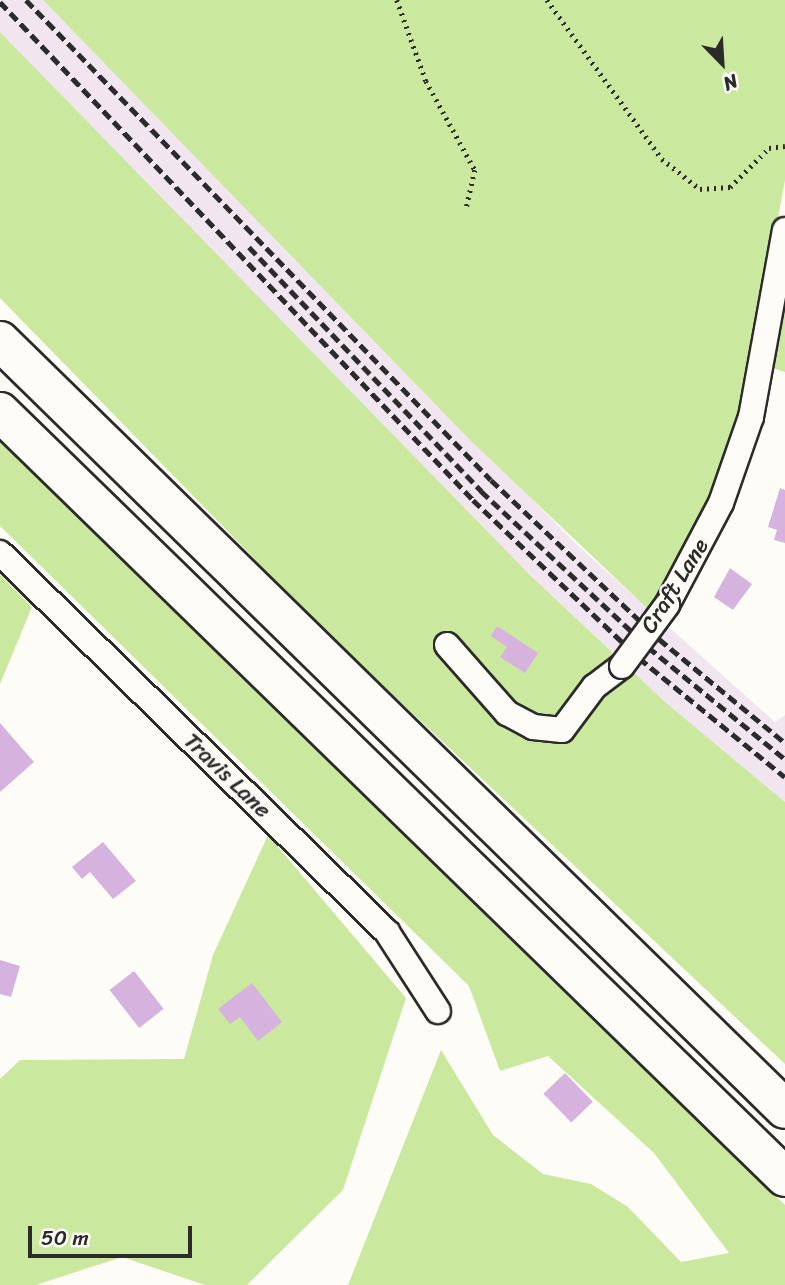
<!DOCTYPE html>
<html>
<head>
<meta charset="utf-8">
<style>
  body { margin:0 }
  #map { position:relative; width:785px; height:1285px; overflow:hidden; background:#fdfcf7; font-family:Sriracha,sans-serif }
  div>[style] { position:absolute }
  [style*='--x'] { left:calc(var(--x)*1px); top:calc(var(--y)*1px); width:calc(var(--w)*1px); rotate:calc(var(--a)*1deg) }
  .built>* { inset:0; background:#f1e6f0 }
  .green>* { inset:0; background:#cbe89f }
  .building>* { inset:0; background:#d6b3de; transform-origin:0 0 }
  .path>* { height:4.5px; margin-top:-2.25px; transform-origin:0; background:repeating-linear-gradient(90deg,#2b2b2b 0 2px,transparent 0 7px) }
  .roads { filter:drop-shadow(2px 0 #2b2b2b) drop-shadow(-2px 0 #2b2b2b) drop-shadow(0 2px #2b2b2b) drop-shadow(0 -2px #2b2b2b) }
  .street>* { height:24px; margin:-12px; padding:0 12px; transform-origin:12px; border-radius:12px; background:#fdfcf7 }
  .highway>* { height:38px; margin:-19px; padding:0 19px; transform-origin:19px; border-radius:19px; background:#fdfcf7 }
  .rail>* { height:5px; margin-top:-2.5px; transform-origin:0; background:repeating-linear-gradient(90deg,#2b2b2b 0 10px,transparent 0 15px) }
  .bridges { filter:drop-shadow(2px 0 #2b2b2b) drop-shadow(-2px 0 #2b2b2b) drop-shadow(0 2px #2b2b2b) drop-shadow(0 -2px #2b2b2b) }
  .street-bridge>* { height:24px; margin:-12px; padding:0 12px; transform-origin:12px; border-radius:12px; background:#fdfcf7 }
  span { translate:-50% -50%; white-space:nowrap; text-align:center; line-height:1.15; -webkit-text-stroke:5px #fdfcf7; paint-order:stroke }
  .street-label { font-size:23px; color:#2b2b2b }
  .north { position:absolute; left:687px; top:28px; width:70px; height:70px; -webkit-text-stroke:5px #fdfcf7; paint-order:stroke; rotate:156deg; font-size:19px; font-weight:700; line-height:28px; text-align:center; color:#2b2b2b }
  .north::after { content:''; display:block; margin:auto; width:24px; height:32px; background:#2b2b2b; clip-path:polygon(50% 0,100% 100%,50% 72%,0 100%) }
  .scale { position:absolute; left:28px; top:1226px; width:164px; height:32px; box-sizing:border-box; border:4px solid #2b2b2b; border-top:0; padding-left:9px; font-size:21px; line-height:24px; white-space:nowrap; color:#2b2b2b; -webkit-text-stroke:5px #fdfcf7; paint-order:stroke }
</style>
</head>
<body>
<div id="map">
  <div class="built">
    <div style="clip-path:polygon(0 0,43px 0,576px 544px,775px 722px,785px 715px,785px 802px,664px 701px,531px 576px,291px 332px,0 32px)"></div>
  </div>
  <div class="green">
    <div style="clip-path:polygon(43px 0,785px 0,785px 180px,746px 394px,702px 526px,648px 609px,473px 443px)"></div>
    <div style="clip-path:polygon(0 32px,531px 576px,664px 701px,785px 802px,785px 1064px,325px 631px,0 298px)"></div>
    <div style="clip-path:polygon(785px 311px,785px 372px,770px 367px)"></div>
    <div style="clip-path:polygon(0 439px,785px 1205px,785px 1285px,348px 1285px,441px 1050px,493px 1135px,543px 1174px,591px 1184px,628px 1207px,681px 1262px,729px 1253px,654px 1153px,548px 1056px,500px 1071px,469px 986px,0 526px)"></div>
    <div style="clip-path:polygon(0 574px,32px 607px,0 684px)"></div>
    <div style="clip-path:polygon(268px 835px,406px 998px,343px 1190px,247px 1285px,205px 1285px,122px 1257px,36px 1285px,0 1285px,0 1079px,20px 1060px,184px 1059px,213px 955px)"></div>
  </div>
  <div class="building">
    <div style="clip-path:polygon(780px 488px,785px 490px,785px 543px,774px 540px,777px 530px,768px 527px)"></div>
    <div style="clip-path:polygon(730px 568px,752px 584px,733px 610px,714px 597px)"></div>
    <div style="clip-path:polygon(497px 626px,538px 653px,525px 673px,500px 657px,507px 647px,491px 636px)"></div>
    <div style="clip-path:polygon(0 723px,34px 762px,0 792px)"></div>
    <div style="clip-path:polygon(103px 842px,136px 881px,113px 899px,90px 872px,82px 879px,72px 867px)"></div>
    <div style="clip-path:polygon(0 960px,20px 966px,11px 997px,0 994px)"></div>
    <div style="left:134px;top:971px;width:48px;height:31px;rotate:52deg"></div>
    <div style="clip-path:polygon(252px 983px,282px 1022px,258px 1041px,240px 1017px,230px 1024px,218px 1009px)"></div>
    <div style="left:565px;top:1073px;width:40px;height:30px;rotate:46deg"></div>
  </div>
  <div class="path">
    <div style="--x:397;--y:0;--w:86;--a:70.3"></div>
    <div style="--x:426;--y:81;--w:102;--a:61.2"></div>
    <div style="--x:475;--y:170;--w:41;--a:102.7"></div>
    <div style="--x:547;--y:0;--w:196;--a:54.1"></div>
    <div style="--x:662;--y:159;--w:48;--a:38.3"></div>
    <div style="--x:700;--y:189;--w:30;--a:-4"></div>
    <div style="--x:730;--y:187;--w:55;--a:-45"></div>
    <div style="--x:769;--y:148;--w:16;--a:-7"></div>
  </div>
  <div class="roads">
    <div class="street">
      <div style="--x:0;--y:553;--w:542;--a:44.4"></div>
      <div style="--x:387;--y:932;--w:94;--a:57.2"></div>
      <div style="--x:667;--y:605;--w:115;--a:-62.1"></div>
      <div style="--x:721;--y:503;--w:91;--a:-70.8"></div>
      <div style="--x:751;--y:417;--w:190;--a:-79.7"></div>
      <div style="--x:447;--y:645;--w:91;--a:48.6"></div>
      <div style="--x:507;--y:713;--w:30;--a:28"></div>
      <div style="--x:533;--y:727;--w:29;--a:6"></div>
      <div style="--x:562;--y:730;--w:54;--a:-53.3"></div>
      <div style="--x:594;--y:687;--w:35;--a:-37"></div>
    </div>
    <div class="highway">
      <div style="--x:0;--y:341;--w:1098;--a:44.37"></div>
      <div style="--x:0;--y:412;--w:1096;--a:44.26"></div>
    </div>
  </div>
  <div class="rail">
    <div style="--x:26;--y:0;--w:668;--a:45.91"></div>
    <div style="--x:491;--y:480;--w:231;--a:43.4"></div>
    <div style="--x:659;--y:639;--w:163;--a:39.5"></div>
    <div style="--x:0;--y:2;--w:687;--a:46.47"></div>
    <div style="--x:473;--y:500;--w:229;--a:43.6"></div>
    <div style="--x:639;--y:658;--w:188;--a:39.2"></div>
    <div style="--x:249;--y:247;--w:337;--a:46.4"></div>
    <div style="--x:481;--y:491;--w:229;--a:43"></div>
    <div style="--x:648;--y:647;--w:177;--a:39.3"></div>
  </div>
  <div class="bridges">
    <div class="street-bridge">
      <div style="--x:622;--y:666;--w:76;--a:-53.6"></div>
    </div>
  </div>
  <div class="street-label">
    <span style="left:675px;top:586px;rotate:-58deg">Craft Lane</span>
    <span style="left:227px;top:776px;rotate:44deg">Travis Lane</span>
  </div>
  <div class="north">N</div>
  <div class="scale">50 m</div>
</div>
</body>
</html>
